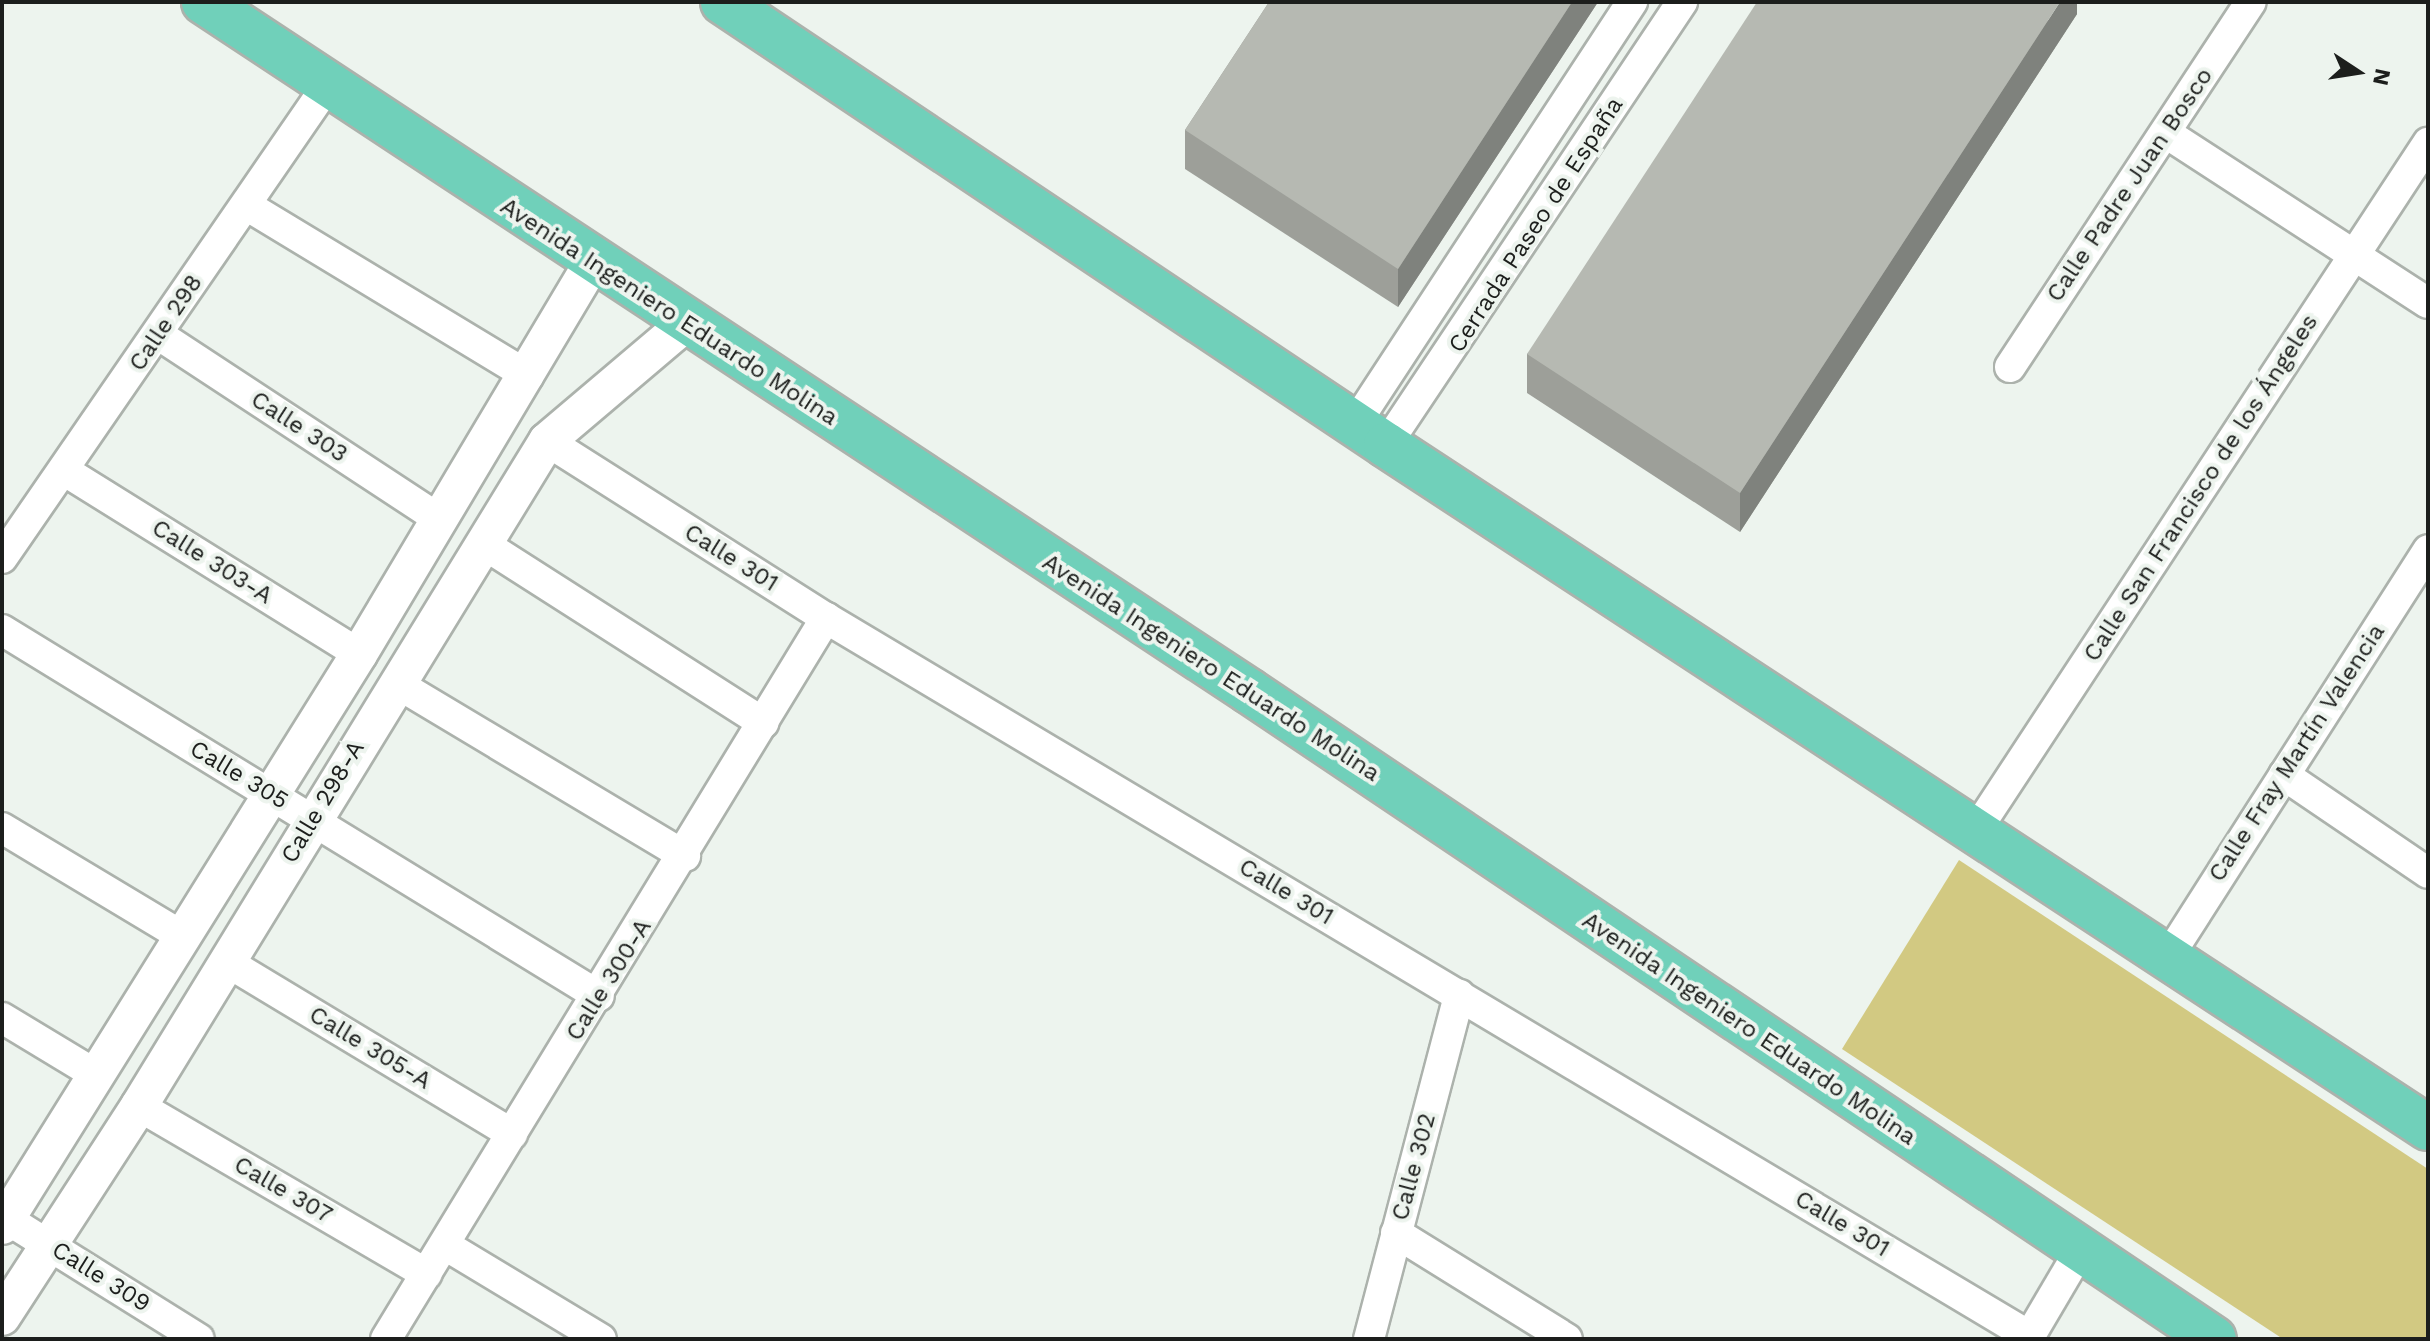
<!DOCTYPE html>
<html>
<head>
<meta charset="utf-8">
<style>
  body { margin:0 }
  #map { position:relative; width:2430px; height:1341px; overflow:hidden; background:#edf4ee; font-family:"Work Sans",sans-serif }
  div>[style] { position:absolute }
  [style*='--x'] { left:calc(var(--x)*1px); top:calc(var(--y)*1px); width:calc(var(--w)*1px); rotate:calc(var(--a)*1deg) }
  .green>* { inset:0; background:#d2c982 }
  .roads { filter:drop-shadow(2px 0 #acb2ac) drop-shadow(-2px 0 #acb2ac) drop-shadow(0 2px #acb2ac) drop-shadow(0 -2px #acb2ac) }
  .minor>* { height:30px; margin:-15px; padding:0 15px; transform-origin:15px; border-radius:15px; background:#fff }
  .tertiary>* { height:36px; margin:-18px; padding:0 18px; transform-origin:18px; border-radius:18px; background:#fff }
  .primary>* { height:44px; margin:-22px; padding:0 22px; transform-origin:22px; border-radius:22px; background:#70d0ba }
  .wall>* { inset:0; background:#9d9f99 }
  .shaded-wall>* { inset:0; background:#7f827d }
  .building>* { inset:0; background:#b6b9b2 }
  span { translate:-50% -50%; white-space:nowrap; text-align:center; line-height:1.15; -webkit-text-stroke:8px #edf4ee; paint-order:stroke }
  .street-label { font-size:24px; color:#1c1e1c }
  .frame { position:absolute; inset:0; border:4px solid #1c1e1c; pointer-events:none }
  .north { position:absolute; left:2318px; top:32px; width:80px; height:80px; -webkit-text-stroke:6px #edf4ee; paint-order:stroke; rotate:102deg; font-size:22px; font-weight:700; line-height:32px; text-align:center; color:#1c1e1c }
  .north::after { content:''; display:block; margin:auto; width:28px; height:36px; background:#1c1e1c; clip-path:polygon(50% 0,100% 100%,50% 72%,0 100%) }
</style>
</head>
<body>
<div id="map">
  <div class="green">
    <div style="clip-path:polygon(1959px 860px,2428px 1169px,2428px 1339px,2283px 1339px,1842px 1049px)"></div>
  </div>
  <div class="roads">
    <div class="minor">
      <div style="--x:2166;--y:133;--w:312;--a:33"></div>
      <div style="--x:246;--y:205;--w:330;--a:31.2"></div>
      <div style="--x:159;--y:335;--w:335;--a:33.3"></div>
      <div style="--x:2010;--y:367;--w:437;--a:-56.6"></div>
      <div style="--x:1355;--y:424;--w:505;--a:-56.72"></div>
      <div style="--x:547;--y:441;--w:330;--a:32.4"></div>
      <div style="--x:826;--y:618;--w:1401;--a:30.83"></div>
      <div style="--x:1386;--y:445;--w:533;--a:-56.25"></div>
      <div style="--x:65;--y:471;--w:346;--a:31.9"></div>
      <div style="--x:482;--y:543;--w:334;--a:32.6"></div>
      <div style="--x:2;--y:558;--w:573;--a:-55.45"></div>
      <div style="--x:2;--y:630;--w:700;--a:31.51"></div>
      <div style="--x:396;--y:683;--w:337;--a:30.9"></div>
      <div style="--x:2284;--y:775;--w:174;--a:34.2"></div>
      <div style="--x:2;--y:828;--w:210;--a:31"></div>
      <div style="--x:1975;--y:832;--w:825;--a:-56.68"></div>
      <div style="--x:2168;--y:957;--w:483;--a:-57.4"></div>
      <div style="--x:227;--y:962;--w:333;--a:31.1"></div>
      <div style="--x:2;--y:1018;--w:112;--a:31.1"></div>
      <div style="--x:139;--y:1106;--w:333;--a:30.3"></div>
      <div style="--x:2;--y:1216;--w:232;--a:32"></div>
      <div style="--x:1396;--y:1233;--w:201;--a:31.8"></div>
      <div style="--x:445;--y:1245;--w:182;--a:31.1"></div>
      <div style="--x:386;--y:1339;--w:845;--a:-58.61"></div>
      <div style="--x:1369;--y:1339;--w:356;--a:-75.3"></div>
      <div style="--x:2028;--y:1339;--w:104;--a:-59.5"></div>
    </div>
    <div class="tertiary">
      <div style="--x:2;--y:1226;--w:674;--a:-58.03"></div>
      <div style="--x:359;--y:654;--w:457;--a:-59.2"></div>
      <div style="--x:2;--y:1317;--w:252;--a:-57"></div>
      <div style="--x:139;--y:1106;--w:780;--a:-58.47"></div>
      <div style="--x:547;--y:441;--w:181;--a:-40.3"></div>
    </div>
    <div class="primary">
      <div style="--x:204;--y:2;--w:1252;--a:33.4"></div>
      <div style="--x:1249;--y:691;--w:1162;--a:33.88"></div>
      <div style="--x:723;--y:2;--w:797;--a:33.75"></div>
      <div style="--x:1386;--y:445;--w:1246;--a:33.24"></div>
    </div>
  </div>
  <div class="wall">
    <div style="clip-path:polygon(1269px 2px,1598px 2px,1398px 307px,1185px 169px,1185px 130px)"></div>
    <div style="clip-path:polygon(2077px 2px,2077px 14px,1740px 532px,1527px 393px,1527px 354px)"></div>
  </div>
  <div class="shaded-wall">
    <div style="clip-path:polygon(1572px 2px,1598px 2px,1398px 307px,1398px 269px)"></div>
    <div style="clip-path:polygon(2060px 2px,2077px 2px,2077px 14px,1740px 532px,1740px 493px)"></div>
  </div>
  <div class="building">
    <div style="clip-path:polygon(1269px 2px,1572px 2px,1398px 269px,1185px 130px)"></div>
    <div style="clip-path:polygon(1757px 2px,2060px 2px,1740px 493px,1527px 354px)"></div>
  </div>
  <div class="street-label">
    <span style="left:2130px;top:185px;rotate:-56deg">Calle Padre Juan Bosco</span>
    <span style="left:1536px;top:225px;rotate:-57deg">Cerrada Paseo de España</span>
    <span style="left:669px;top:312px;rotate:33deg">Avenida Ingeniero Eduardo Molina</span>
    <span style="left:166px;top:323px;rotate:-56deg">Calle 298</span>
    <span style="left:299px;top:427px;rotate:33deg">Calle 303</span>
    <span style="left:2201px;top:488px;rotate:-57deg">Calle San Francisco de los Ángeles</span>
    <span style="left:731px;top:558px;rotate:32deg">Calle 301</span>
    <span style="left:212px;top:562px;rotate:32deg">Calle 303-A</span>
    <span style="left:1211px;top:668px;rotate:33deg">Avenida Ingeniero Eduardo Molina</span>
    <span style="left:2297px;top:753px;rotate:-57deg">Calle Fray Martín Valencia</span>
    <span style="left:239px;top:775px;rotate:31deg">Calle 305</span>
    <span style="left:323px;top:802px;rotate:-59deg">Calle 298-A</span>
    <span style="left:1286px;top:892px;rotate:31deg">Calle 301</span>
    <span style="left:609px;top:980px;rotate:-58deg">Calle 300-A</span>
    <span style="left:1749px;top:1029px;rotate:34deg">Avenida Ingeniero Eduardo Molina</span>
    <span style="left:370px;top:1048px;rotate:31deg">Calle 305-A</span>
    <span style="left:1414px;top:1167px;rotate:-75deg">Calle 302</span>
    <span style="left:283px;top:1190px;rotate:30deg">Calle 307</span>
    <span style="left:1842px;top:1224px;rotate:31deg">Calle 301</span>
    <span style="left:101px;top:1277px;rotate:32deg">Calle 309</span>
  </div>
  <div class="frame"></div>
  <div class="north">N</div>
</div>
</body>
</html>
